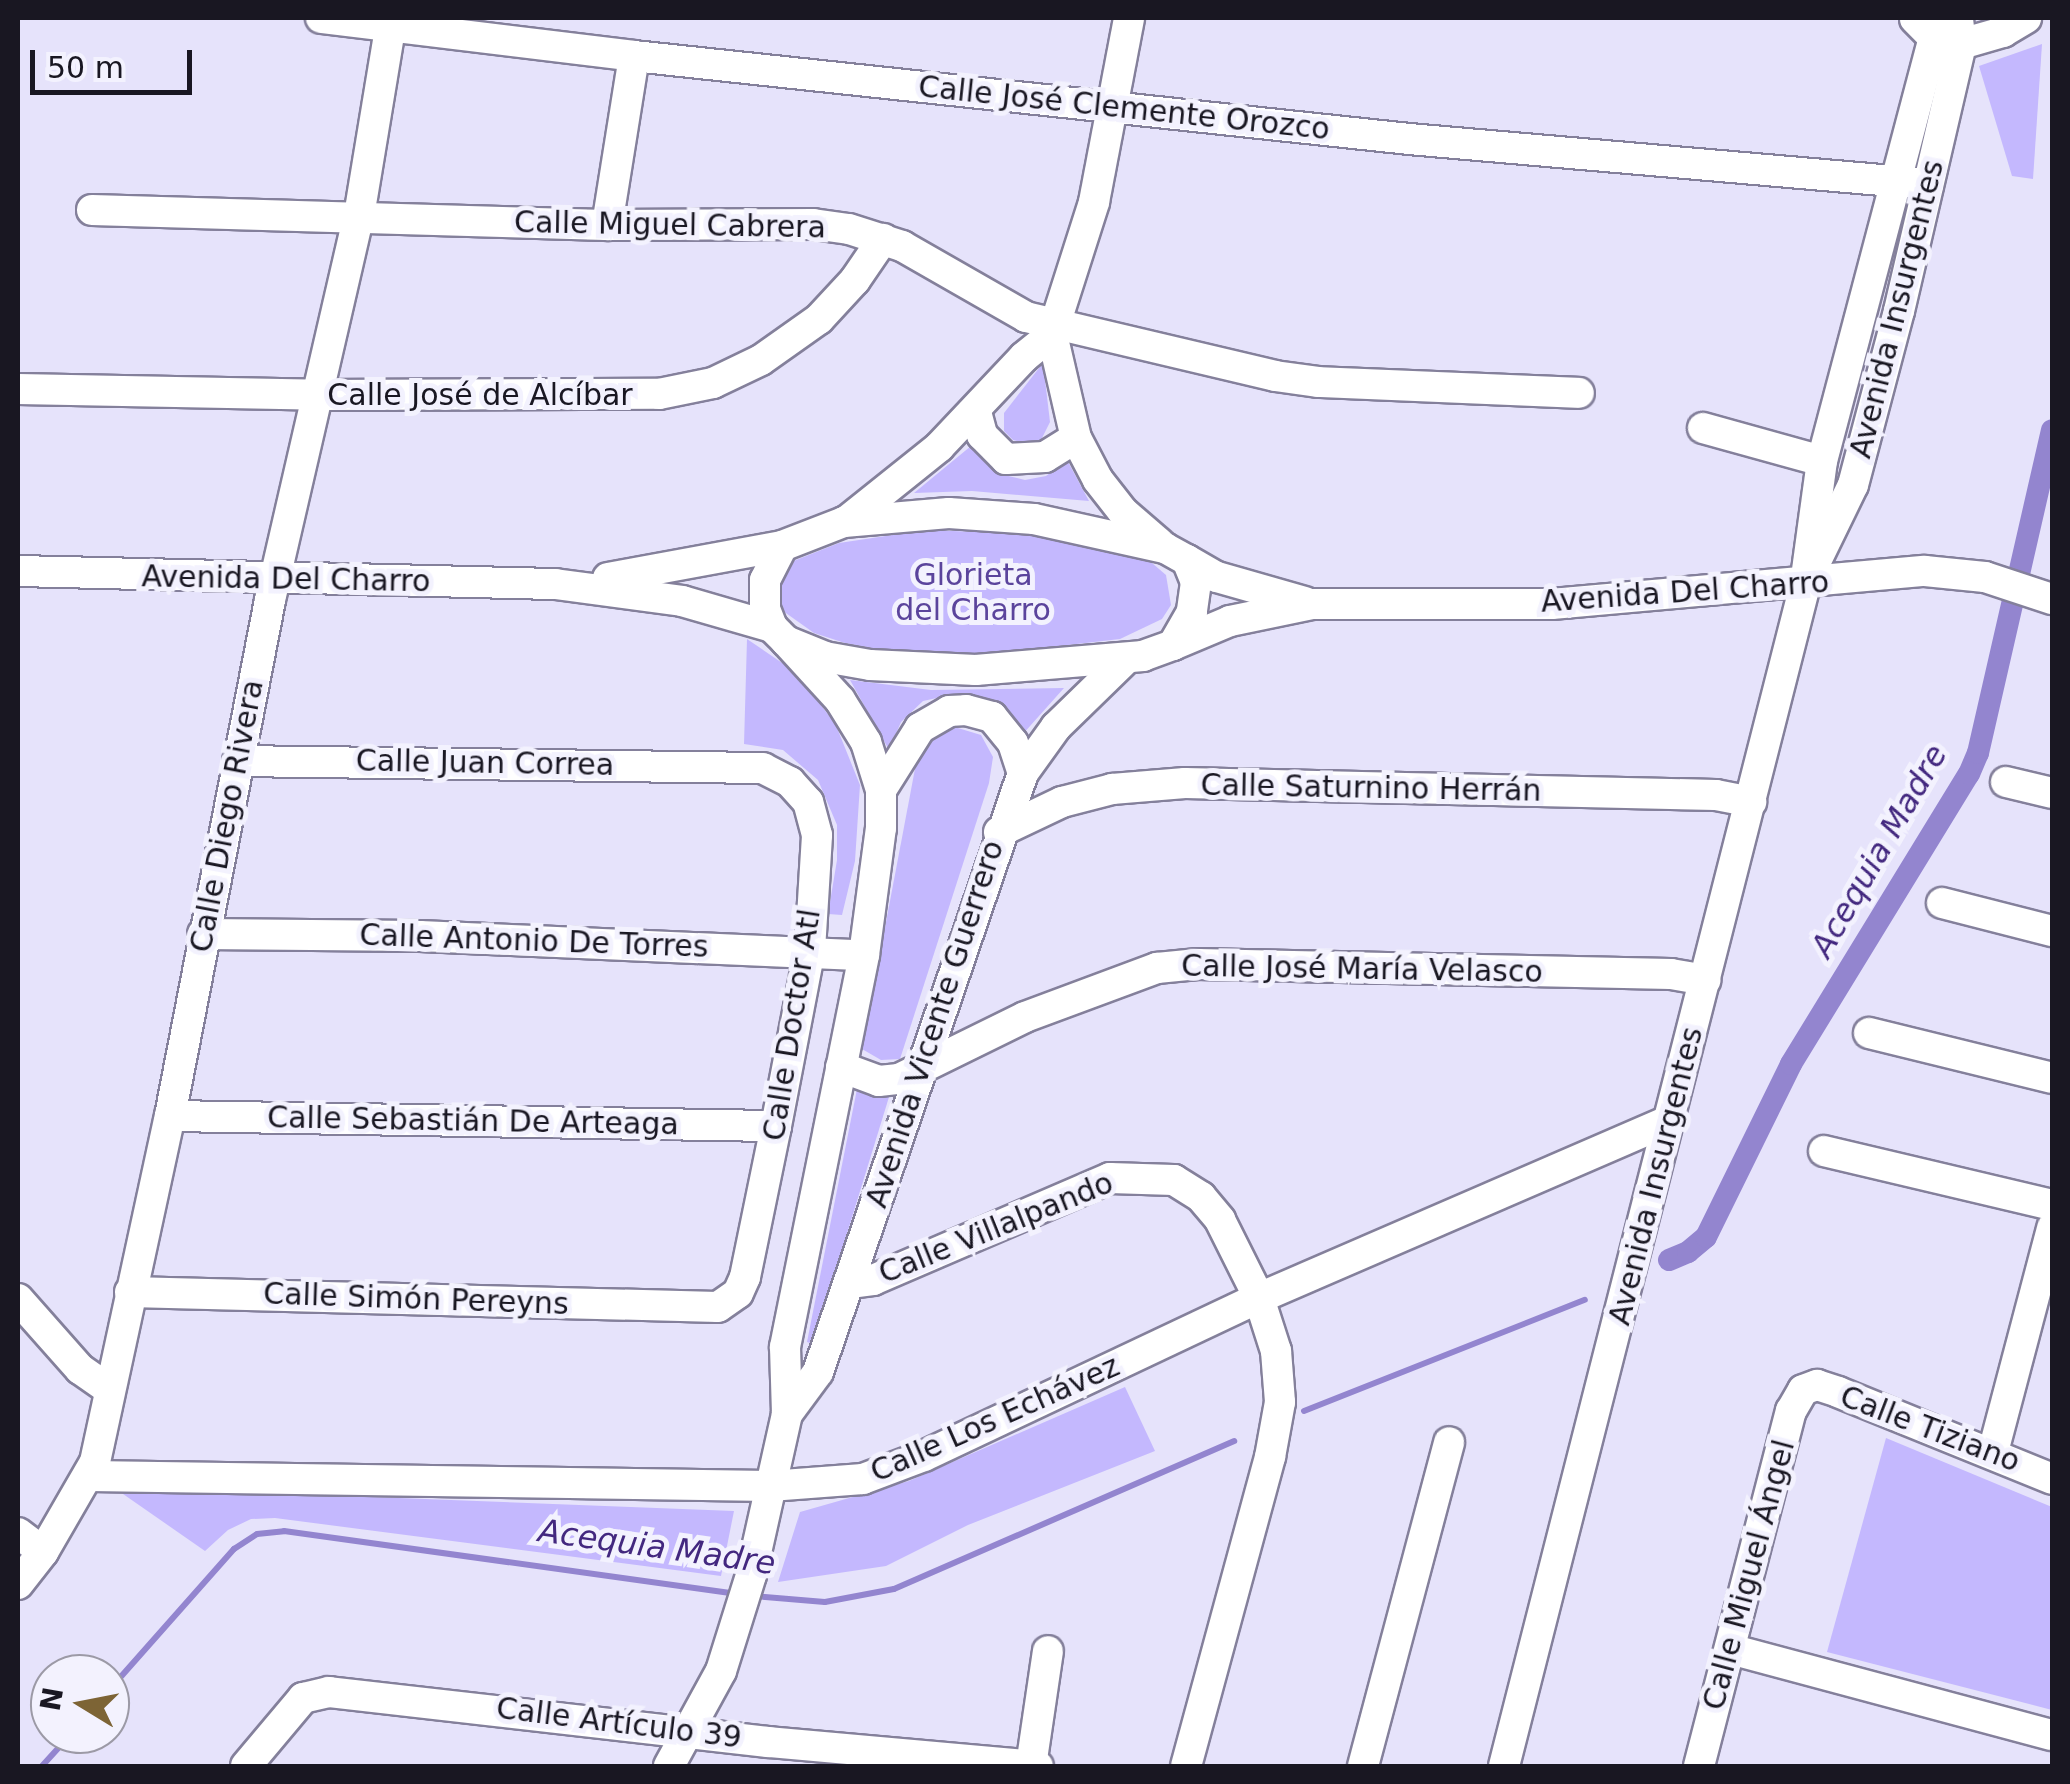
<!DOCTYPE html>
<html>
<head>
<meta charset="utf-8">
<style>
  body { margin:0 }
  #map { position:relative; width:2070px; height:1784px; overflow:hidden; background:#e6e3fb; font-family:"DejaVu Sans",sans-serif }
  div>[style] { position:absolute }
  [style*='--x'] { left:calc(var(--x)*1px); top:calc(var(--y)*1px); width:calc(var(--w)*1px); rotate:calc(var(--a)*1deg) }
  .green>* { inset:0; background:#c4b8fe }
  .stream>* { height:6px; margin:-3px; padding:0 3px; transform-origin:3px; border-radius:3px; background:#9385cf }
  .canal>* { height:22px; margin:-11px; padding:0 11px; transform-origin:11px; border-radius:11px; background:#9385cf }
  .roads { filter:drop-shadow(2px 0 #84809b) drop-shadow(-2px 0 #84809b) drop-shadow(0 2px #84809b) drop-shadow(0 -2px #84809b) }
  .minor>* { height:30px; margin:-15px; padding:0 15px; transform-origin:15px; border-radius:15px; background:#fff }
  span { translate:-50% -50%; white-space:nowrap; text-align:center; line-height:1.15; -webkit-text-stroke:10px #f3f2fe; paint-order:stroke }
  .street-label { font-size:30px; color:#191722 }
  .park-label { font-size:30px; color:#5b449c }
  .water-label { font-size:32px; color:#43287f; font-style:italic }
  .frame { position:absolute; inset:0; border:20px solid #191722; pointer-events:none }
  .north { position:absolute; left:30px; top:1654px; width:100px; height:100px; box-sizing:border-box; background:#f3f2fe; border:2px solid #9c9aa6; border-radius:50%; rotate:280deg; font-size:28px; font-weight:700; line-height:40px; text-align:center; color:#191722 }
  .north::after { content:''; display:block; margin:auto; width:35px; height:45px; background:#7d6435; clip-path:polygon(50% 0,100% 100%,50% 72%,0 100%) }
  .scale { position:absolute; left:30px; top:50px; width:162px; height:45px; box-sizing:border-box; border:5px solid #191722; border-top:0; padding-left:12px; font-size:30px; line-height:35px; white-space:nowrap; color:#191722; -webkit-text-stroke:8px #f3f2fe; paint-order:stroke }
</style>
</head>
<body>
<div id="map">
  <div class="green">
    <div style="clip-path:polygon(2042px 44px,2033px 179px,2012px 176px,1979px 66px)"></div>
    <div style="clip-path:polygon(1043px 363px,1050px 422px,1041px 440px,1028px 444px,1013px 440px,1004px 431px,1004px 413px)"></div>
    <div style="clip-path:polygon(971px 446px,1000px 474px,1025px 480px,1046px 476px,1067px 460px,1089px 501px,972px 491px,914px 493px)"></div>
    <div style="clip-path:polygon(926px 530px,1030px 534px,1114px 549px,1152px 563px,1166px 575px,1171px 605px,1162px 619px,1120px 639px,989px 654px,882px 650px,845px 643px,814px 633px,783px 611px,777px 598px,781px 574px,791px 562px,839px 543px)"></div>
    <div style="clip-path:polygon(747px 639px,794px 671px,835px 723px,860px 785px,855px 861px,842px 915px,828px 914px,837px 860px,837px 825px,818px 780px,783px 750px,744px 744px)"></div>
    <div style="clip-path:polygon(850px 680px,931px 690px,1064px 688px,1022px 735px,1007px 714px,988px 699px,955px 694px,923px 701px,901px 722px,889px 750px)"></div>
    <div style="clip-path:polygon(948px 725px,981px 735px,993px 757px,989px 783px,900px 1059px,881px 1060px,862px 1049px,918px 753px,933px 732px)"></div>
    <div style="clip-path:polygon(857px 1089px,889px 1097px,813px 1344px,807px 1342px)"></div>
    <div style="clip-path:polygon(1125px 1387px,1155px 1451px,968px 1525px,886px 1566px,778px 1582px,800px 1512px,909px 1481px)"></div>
    <div style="clip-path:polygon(1886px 1438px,2052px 1507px,2052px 1710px,1827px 1652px)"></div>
    <div style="clip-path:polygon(113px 1487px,734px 1511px,721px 1576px,275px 1518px,251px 1519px,228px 1530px,205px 1551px)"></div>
  </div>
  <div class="stream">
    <div style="--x:1304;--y:1411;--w:302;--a:-21.6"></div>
    <div style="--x:754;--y:1596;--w:71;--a:4.8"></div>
    <div style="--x:825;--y:1602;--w:70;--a:-10.7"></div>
    <div style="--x:894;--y:1589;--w:371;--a:-23.5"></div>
    <div style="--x:110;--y:1689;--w:187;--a:-48.5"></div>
    <div style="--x:234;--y:1549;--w:27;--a:-33"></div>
    <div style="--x:257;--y:1534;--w:27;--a:-6"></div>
    <div style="--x:284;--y:1531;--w:456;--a:7.9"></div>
    <div style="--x:42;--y:1766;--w:43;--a:-47.8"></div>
  </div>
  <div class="canal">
    <div style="--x:1669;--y:1260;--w:21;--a:-23"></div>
    <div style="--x:1688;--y:1252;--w:23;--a:-40"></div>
    <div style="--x:1706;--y:1237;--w:193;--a:-63.8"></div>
    <div style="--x:1791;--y:1064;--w:340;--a:-58.5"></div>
    <div style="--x:1969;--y:774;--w:23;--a:-67"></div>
    <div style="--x:1978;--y:753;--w:331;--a:-77.1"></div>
  </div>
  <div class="roads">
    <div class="minor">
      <div style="--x:321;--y:18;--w:315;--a:6.9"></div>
      <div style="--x:634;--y:56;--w:779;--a:6.11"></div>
      <div style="--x:1409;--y:139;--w:521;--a:4.96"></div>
      <div style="--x:1915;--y:19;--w:28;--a:45"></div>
      <div style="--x:1935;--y:39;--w:26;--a:11"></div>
      <div style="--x:1961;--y:44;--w:44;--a:-15.9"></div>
      <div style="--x:2003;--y:32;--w:27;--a:-31"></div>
      <div style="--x:92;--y:210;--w:515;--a:1.67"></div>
      <div style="--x:607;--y:225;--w:206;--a:-0.3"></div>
      <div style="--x:813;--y:224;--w:36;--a:8"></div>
      <div style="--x:849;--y:229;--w:56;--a:17.8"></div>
      <div style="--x:902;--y:246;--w:143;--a:29.8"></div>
      <div style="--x:1026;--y:317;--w:256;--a:13.3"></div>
      <div style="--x:1275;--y:376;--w:43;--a:7.9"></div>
      <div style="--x:1318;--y:382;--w:261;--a:2.4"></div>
      <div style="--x:607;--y:225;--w:171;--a:-80.9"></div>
      <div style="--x:1052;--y:334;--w:139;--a:-72.3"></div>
      <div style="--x:1094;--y:202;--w:187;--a:-79.2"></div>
      <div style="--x:1052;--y:334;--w:107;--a:77"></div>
      <div style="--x:1076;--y:438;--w:47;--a:62.4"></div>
      <div style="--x:1098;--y:480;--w:41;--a:52"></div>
      <div style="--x:1123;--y:512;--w:48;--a:40.7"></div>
      <div style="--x:18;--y:389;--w:302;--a:1.1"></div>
      <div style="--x:320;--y:395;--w:339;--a:-0.2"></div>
      <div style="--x:659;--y:394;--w:55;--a:-11.5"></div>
      <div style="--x:713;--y:383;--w:53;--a:-25.6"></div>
      <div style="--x:761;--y:360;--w:71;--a:-35.3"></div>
      <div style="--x:819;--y:319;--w:53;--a:-47.3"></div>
      <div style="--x:855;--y:280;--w:50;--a:-55.7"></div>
      <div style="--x:976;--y:412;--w:24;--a:75"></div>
      <div style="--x:982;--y:435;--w:34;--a:45"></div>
      <div style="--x:1006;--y:459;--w:39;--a:-3"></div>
      <div style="--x:1045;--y:457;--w:36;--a:-32"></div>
      <div style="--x:1703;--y:428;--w:123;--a:15.5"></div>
      <div style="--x:949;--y:513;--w:85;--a:4"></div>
      <div style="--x:1034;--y:519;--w:134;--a:12.5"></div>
      <div style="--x:1165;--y:548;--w:25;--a:29"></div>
      <div style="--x:1187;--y:560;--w:24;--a:68"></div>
      <div style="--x:1196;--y:582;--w:30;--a:98"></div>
      <div style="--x:1192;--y:612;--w:38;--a:120"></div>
      <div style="--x:1173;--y:645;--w:32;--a:160"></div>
      <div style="--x:1143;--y:656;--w:168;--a:175.2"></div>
      <div style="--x:976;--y:670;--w:106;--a:-177.3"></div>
      <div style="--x:870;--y:665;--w:46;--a:-169.9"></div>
      <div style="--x:825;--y:657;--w:42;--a:-157.7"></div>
      <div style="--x:786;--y:641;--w:20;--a:-135"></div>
      <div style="--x:772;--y:627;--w:19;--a:-111"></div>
      <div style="--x:765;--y:609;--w:29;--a:-90"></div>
      <div style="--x:765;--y:580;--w:38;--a:-63"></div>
      <div style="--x:782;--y:546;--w:66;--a:-21.2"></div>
      <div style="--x:844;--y:522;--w:105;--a:-4.9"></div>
      <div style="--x:848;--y:520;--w:117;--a:-38.7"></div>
      <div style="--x:939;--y:447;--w:124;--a:-46.6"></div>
      <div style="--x:1024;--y:357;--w:36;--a:-39"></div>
      <div style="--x:1817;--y:559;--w:82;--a:-64.1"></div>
      <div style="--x:1853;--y:485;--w:180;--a:-75.2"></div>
      <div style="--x:1899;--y:311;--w:274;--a:-76.9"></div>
      <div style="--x:1961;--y:44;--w:26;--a:-97"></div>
      <div style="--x:1187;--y:560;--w:34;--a:30"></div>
      <div style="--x:1217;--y:577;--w:91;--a:15.9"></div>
      <div style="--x:18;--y:571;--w:537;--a:1.39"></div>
      <div style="--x:555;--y:584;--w:128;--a:7.6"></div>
      <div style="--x:682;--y:601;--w:94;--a:16.1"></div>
      <div style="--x:608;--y:578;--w:177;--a:-10.4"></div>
      <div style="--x:1173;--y:645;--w:62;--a:-22.8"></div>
      <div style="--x:1230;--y:621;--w:85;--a:-11.6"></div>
      <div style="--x:1313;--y:604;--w:239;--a:0"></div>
      <div style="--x:1552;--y:604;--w:374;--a:-5.1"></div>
      <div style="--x:1925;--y:571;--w:60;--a:5.7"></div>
      <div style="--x:1985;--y:577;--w:71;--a:18.2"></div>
      <div style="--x:2006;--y:782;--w:47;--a:13.4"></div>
      <div style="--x:881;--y:790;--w:73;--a:-57.8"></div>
      <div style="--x:920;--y:728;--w:34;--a:-30"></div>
      <div style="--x:949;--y:711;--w:17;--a:-3"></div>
      <div style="--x:966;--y:710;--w:27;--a:15"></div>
      <div style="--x:992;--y:717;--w:33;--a:51"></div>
      <div style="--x:1013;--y:743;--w:32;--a:72"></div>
      <div style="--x:999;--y:832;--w:70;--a:-25.5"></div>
      <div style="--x:1062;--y:802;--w:52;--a:-14.6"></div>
      <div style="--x:1112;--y:789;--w:73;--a:-4.7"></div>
      <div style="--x:1185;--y:783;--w:531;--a:1.29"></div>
      <div style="--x:1716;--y:795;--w:36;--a:11"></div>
      <div style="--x:1942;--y:903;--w:114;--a:14.3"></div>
      <div style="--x:203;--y:934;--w:217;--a:0.5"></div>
      <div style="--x:420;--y:936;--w:444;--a:2.5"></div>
      <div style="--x:1869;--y:1033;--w:188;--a:13.8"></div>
      <div style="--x:841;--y:1067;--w:40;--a:20.2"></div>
      <div style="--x:879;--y:1081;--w:20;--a:-6"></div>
      <div style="--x:899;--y:1079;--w:140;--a:-26.2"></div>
      <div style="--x:1025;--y:1017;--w:141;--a:-20.4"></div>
      <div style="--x:1157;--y:968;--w:41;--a:-5.6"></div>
      <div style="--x:1198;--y:964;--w:473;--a:1.2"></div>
      <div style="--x:1671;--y:974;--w:35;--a:10"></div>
      <div style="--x:170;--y:1116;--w:606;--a:0.95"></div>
      <div style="--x:1824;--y:1151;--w:234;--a:13.3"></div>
      <div style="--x:850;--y:1283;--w:23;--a:-7"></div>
      <div style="--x:873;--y:1280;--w:258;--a:-23.3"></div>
      <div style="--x:1110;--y:1178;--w:64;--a:1.8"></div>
      <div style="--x:1174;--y:1180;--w:32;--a:32"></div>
      <div style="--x:1201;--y:1197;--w:30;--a:50"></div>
      <div style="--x:1220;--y:1220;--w:87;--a:63.4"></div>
      <div style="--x:1259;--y:1298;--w:56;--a:72.2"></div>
      <div style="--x:1276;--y:1351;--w:51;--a:85.5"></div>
      <div style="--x:1280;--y:1402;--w:56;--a:100.3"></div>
      <div style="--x:1270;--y:1457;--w:320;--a:105.2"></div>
      <div style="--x:130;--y:1292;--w:588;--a:1.46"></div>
      <div style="--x:718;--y:1307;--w:24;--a:-35"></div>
      <div style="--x:738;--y:1293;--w:17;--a:-66"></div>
      <div style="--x:745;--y:1277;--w:154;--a:-78.4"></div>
      <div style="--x:776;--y:1126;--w:179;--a:-79.1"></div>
      <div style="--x:810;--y:950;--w:115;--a:-86.5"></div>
      <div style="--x:817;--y:835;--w:34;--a:-105"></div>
      <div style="--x:808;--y:802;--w:27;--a:-132"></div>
      <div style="--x:790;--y:782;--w:30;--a:-153"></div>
      <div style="--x:763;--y:768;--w:525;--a:-179.24"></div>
      <div style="--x:18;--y:1299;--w:94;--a:48.5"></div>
      <div style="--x:80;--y:1369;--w:35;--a:35"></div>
      <div style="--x:787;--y:1414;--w:52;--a:-53.6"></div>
      <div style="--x:818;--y:1372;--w:633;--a:-71.11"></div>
      <div style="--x:1023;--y:773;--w:57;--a:-54.3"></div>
      <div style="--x:1056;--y:727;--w:96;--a:-44.2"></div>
      <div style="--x:1993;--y:1452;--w:232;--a:-75.2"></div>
      <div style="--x:90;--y:1476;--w:680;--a:0.84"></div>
      <div style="--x:770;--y:1486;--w:93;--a:-4.3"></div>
      <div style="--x:863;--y:1479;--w:65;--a:-20.7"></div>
      <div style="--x:924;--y:1456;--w:370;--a:-25.3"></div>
      <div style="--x:1259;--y:1298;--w:447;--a:-23.4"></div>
      <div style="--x:18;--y:1533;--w:31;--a:37"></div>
      <div style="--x:18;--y:1584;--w:41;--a:-52"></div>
      <div style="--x:43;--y:1552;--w:104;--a:-60"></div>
      <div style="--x:95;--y:1462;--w:354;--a:-77.8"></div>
      <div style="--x:170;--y:1116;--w:526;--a:-79.03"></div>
      <div style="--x:270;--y:600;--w:394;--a:-77"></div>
      <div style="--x:359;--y:216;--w:191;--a:-80.6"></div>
      <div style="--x:1730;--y:1649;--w:333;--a:15"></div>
      <div style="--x:246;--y:1766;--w:89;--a:-50"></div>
      <div style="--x:303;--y:1698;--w:27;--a:-13"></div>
      <div style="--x:329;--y:1692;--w:442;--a:6.5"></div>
      <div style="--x:768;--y:1742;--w:271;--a:5.1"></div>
      <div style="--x:669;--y:1766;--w:108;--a:-61.3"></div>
      <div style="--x:721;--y:1671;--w:101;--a:-72.6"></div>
      <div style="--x:751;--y:1575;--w:165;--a:-77.4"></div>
      <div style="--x:787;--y:1414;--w:67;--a:-91.7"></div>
      <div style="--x:785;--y:1347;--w:400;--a:-78.6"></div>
      <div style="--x:864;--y:955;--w:128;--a:-82.4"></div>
      <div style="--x:881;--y:828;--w:38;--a:-90"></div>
      <div style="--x:881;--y:790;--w:50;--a:-107.4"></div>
      <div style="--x:866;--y:742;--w:49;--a:-121.8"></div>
      <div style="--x:840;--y:700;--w:80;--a:-132.5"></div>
      <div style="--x:1031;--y:1766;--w:116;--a:-81.6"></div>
      <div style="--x:1363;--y:1766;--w:335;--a:-75.1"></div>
      <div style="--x:1504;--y:1766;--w:1219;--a:-75.7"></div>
      <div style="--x:1805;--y:585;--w:125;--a:-82.2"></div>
      <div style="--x:1822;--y:461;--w:453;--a:-75.2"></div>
      <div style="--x:1699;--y:1766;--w:367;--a:-75.5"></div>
      <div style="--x:1791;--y:1411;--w:24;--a:-60"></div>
      <div style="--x:1803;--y:1390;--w:15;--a:-20"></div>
      <div style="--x:1817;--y:1385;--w:22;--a:18"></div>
      <div style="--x:1838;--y:1392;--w:231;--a:22.1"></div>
    </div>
  </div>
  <div class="street-label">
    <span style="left:1124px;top:108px;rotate:6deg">Calle José Clemente Orozco</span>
    <span style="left:670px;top:225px;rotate:1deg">Calle Miguel Cabrera</span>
    <span style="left:1897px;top:309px;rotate:-76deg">Avenida Insurgentes</span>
    <span style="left:480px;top:395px">Calle José de Alcíbar</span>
    <span style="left:286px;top:579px;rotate:1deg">Avenida Del Charro</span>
    <span style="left:1685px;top:592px;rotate:-4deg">Avenida Del Charro</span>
    <span style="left:485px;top:763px;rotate:1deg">Calle Juan Correa</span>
    <span style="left:1371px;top:788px;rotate:1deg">Calle Saturnino Herrán</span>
    <span style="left:227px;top:816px;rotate:-79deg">Calle Diego Rivera</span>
    <span style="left:534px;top:941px;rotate:2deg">Calle Antonio De Torres</span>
    <span style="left:1362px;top:969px;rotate:1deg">Calle José María Velasco</span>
    <span style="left:935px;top:1024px;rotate:-72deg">Avenida Vicente Guerrero</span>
    <span style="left:792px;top:1025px;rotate:-81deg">Calle Doctor Atl</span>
    <span style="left:473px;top:1121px;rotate:1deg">Calle Sebastián De Arteaga</span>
    <span style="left:1656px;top:1176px;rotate:-76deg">Avenida Insurgentes</span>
    <span style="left:996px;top:1228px;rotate:-22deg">Calle Villalpando</span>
    <span style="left:416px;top:1299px;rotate:2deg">Calle Simón Pereyns</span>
    <span style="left:995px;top:1419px;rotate:-24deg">Calle Los Echávez</span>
    <span style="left:1930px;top:1429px;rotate:21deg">Calle Tiziano</span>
    <span style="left:1749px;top:1575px;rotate:-75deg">Calle Miguel Ángel</span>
    <span style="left:619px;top:1723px;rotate:7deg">Calle Artículo 39</span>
  </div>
  <div class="park-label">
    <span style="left:973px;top:592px">Glorieta<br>del Charro</span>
  </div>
  <div class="water-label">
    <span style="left:1879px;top:851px;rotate:-60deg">Acequia Madre</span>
    <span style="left:657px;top:1547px;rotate:8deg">Acequia Madre</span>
  </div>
  <div class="frame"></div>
  <div class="north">N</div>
  <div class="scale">50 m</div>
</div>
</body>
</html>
